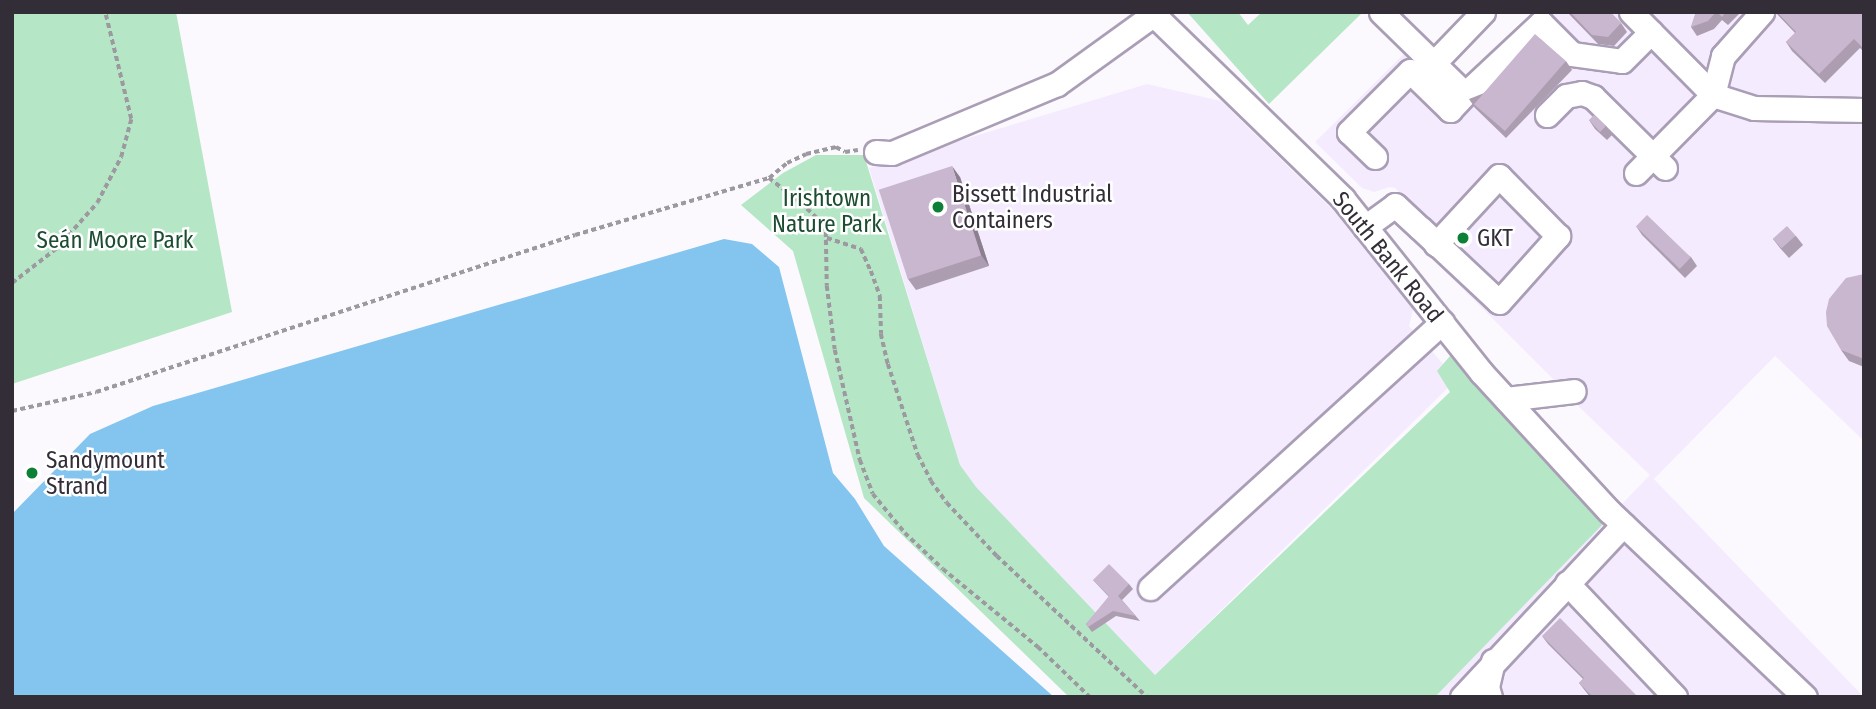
<!DOCTYPE html>
<html>
<head>
<meta charset="utf-8">
<style>
  body { margin:0 }
  #map { position:relative; width:1876px; height:709px; overflow:hidden; background:#fcf9fe; font-family:"Fira Sans Condensed",sans-serif }
  div>[style] { position:absolute }
  [style*='--x'] { left:calc(var(--x)*1px); top:calc(var(--y)*1px); width:calc(var(--w)*1px); rotate:calc(var(--a)*1deg) }
  .built>* { inset:0; background:#f4ebff }
  .green>* { inset:0; background:#b5e6c5 }
  .water>* { inset:0; background:#83c5ef }
  .path>* { height:3.5px; margin-top:-1.75px; transform-origin:0; background:repeating-linear-gradient(90deg,#9d99a0 0 5px,transparent 0 8.5px) }
  .roads { filter:drop-shadow(2px 0 #aa9eb6) drop-shadow(-2px 0 #aa9eb6) drop-shadow(0 2px #aa9eb6) drop-shadow(0 -2px #aa9eb6) }
  .minor>* { height:23px; margin:-11.5px; padding:0 11.5px; transform-origin:11.5px; border-radius:11.5px; background:#fff }
  .wall>* { inset:0; background:#ac9db1 }
  .shaded-wall>* { inset:0; background:#8c8090 }
  .building>* { inset:0; background:#c8b7ce; transform-origin:0 0 }
  .dots>* { width:19px; height:19px; translate:-50% -50%; box-sizing:border-box; border:4px solid #fff; border-radius:50% }
  span { translate:-50% -50%; white-space:nowrap; text-align:center; line-height:1.15; -webkit-text-stroke:5px #fff; paint-order:stroke }
  .poi-label { font-size:23px; color:#322d37 }
  .left { translate:0 -50%; text-align:left }
  .park-label { font-size:23px; color:#1c4d31 }
  .street-label { font-size:23px; color:#322d37 }
  .frame { position:absolute; inset:0; border:14px solid #322d37; pointer-events:none }
</style>
</head>
<body>
<div id="map">
  <div class="built">
    <div style="clip-path:polygon(1367px 12px,1393px 12px,1458px 77px,1471px 79px,1538px 12px,1864px 12px,1864px 441px,1775px 356px,1654px 479px,1864px 697px,1435px 697px,1650px 475px,1574px 402px,1573px 382px,1554px 380px,1408px 234px,1424px 217px,1395px 188px,1390px 187px,1374px 192px,1362px 188px,1315px 142px,1406px 52px)"></div>
    <div style="clip-path:polygon(1147px 84px,1221px 101px,1339px 216px,1405px 292px,1414px 306px,1409px 326px,1457px 379px,1155px 675px,975px 487px,960px 465px,869px 168px)"></div>
  </div>
  <div class="green">
    <div style="clip-path:polygon(12px 12px,176px 12px,232px 312px,12px 384px)"></div>
    <div style="clip-path:polygon(1187px 12px,1238px 12px,1248px 25px,1262px 12px,1363px 12px,1269px 104px)"></div>
    <div style="clip-path:polygon(816px 155px,864px 155px,960px 465px,976px 487px,1155px 675px,1450px 392px,1437px 371px,1450px 356px,1469px 369px,1604px 523px,1435px 697px,1069px 697px,864px 498px,793px 251px,741px 205px,783px 173px)"></div>
  </div>
  <div class="water">
    <div style="clip-path:polygon(724px 239px,752px 244px,779px 267px,833px 473px,855px 499px,884px 546px,1054px 697px,12px 697px,12px 514px,90px 434px,153px 406px)"></div>
  </div>
  <div class="path">
    <div style="--x:769;--y:178;--w:23;--a:-40"></div>
    <div style="--x:787;--y:163;--w:21;--a:-25"></div>
    <div style="--x:806;--y:154;--w:31;--a:-13"></div>
    <div style="--x:836;--y:147;--w:10;--a:29"></div>
    <div style="--x:845;--y:152;--w:13;--a:-9"></div>
    <div style="--x:827;--y:238;--w:36;--a:18"></div>
    <div style="--x:861;--y:249;--w:24;--a:66"></div>
    <div style="--x:871;--y:271;--w:27;--a:70"></div>
    <div style="--x:880;--y:296;--w:38;--a:88"></div>
    <div style="--x:881;--y:334;--w:31;--a:77"></div>
    <div style="--x:888;--y:364;--w:96;--a:71.8"></div>
    <div style="--x:918;--y:455;--w:29;--a:63"></div>
    <div style="--x:931;--y:481;--w:27;--a:54"></div>
    <div style="--x:947;--y:503;--w:73;--a:46.7"></div>
    <div style="--x:997;--y:556;--w:206;--a:43.2"></div>
    <div style="--x:12;--y:283;--w:57;--a:-37.9"></div>
    <div style="--x:57;--y:248;--w:60;--a:-48.4"></div>
    <div style="--x:97;--y:203;--w:52;--a:-62.4"></div>
    <div style="--x:121;--y:157;--w:39;--a:-75"></div>
    <div style="--x:131;--y:119;--w:110;--a:-103.7"></div>
    <div style="--x:12;--y:411;--w:86;--a:-12.7"></div>
    <div style="--x:96;--y:392;--w:504;--a:-18.15"></div>
    <div style="--x:575;--y:235;--w:202;--a:-16.4"></div>
    <div style="--x:769;--y:178;--w:41;--a:38"></div>
    <div style="--x:801;--y:203;--w:23;--a:43"></div>
    <div style="--x:818;--y:219;--w:15;--a:58"></div>
    <div style="--x:826;--y:232;--w:54;--a:88.9"></div>
    <div style="--x:827;--y:286;--w:64;--a:82.9"></div>
    <div style="--x:835;--y:350;--w:113;--a:77.2"></div>
    <div style="--x:860;--y:460;--w:36;--a:69"></div>
    <div style="--x:873;--y:494;--w:50;--a:50.6"></div>
    <div style="--x:905;--y:533;--w:52;--a:43.5"></div>
    <div style="--x:943;--y:569;--w:123;--a:39.4"></div>
    <div style="--x:1038;--y:647;--w:72;--a:43.9"></div>
  </div>
  <div class="roads">
    <div class="minor">
      <div style="--x:1151;--y:12;--w:268;--a:44.2"></div>
      <div style="--x:1343;--y:199;--w:221;--a:51.4"></div>
      <div style="--x:1481;--y:372;--w:189;--a:47.4"></div>
      <div style="--x:1609;--y:511;--w:270;--a:43.5"></div>
      <div style="--x:1381;--y:12;--w:117;--a:44.3"></div>
      <div style="--x:1465;--y:94;--w:104;--a:-43.1"></div>
      <div style="--x:1541;--y:23;--w:44;--a:45"></div>
      <div style="--x:1572;--y:54;--w:50;--a:8"></div>
      <div style="--x:1622;--y:61;--w:41;--a:-45"></div>
      <div style="--x:1631;--y:12;--w:117;--a:45.3"></div>
      <div style="--x:1713;--y:95;--w:43;--a:17.6"></div>
      <div style="--x:1754;--y:108;--w:110;--a:1"></div>
      <div style="--x:1433;--y:64;--w:72;--a:-46.1"></div>
      <div style="--x:1547;--y:115;--w:27;--a:-45"></div>
      <div style="--x:1566;--y:96;--w:16;--a:-11"></div>
      <div style="--x:1582;--y:93;--w:12;--a:20"></div>
      <div style="--x:1593;--y:97;--w:101;--a:44.6"></div>
      <div style="--x:876;--y:152;--w:16;--a:4"></div>
      <div style="--x:892;--y:153;--w:179;--a:-22.7"></div>
      <div style="--x:1057;--y:84;--w:123;--a:-35.8"></div>
      <div style="--x:1375;--y:157;--w:36;--a:-136"></div>
      <div style="--x:1349;--y:132;--w:86;--a:-45"></div>
      <div style="--x:1410;--y:71;--w:56;--a:44.3"></div>
      <div style="--x:1450;--y:110;--w:22;--a:-47"></div>
      <div style="--x:1636;--y:173;--w:110;--a:-45.4"></div>
      <div style="--x:1713;--y:95;--w:40;--a:-75.6"></div>
      <div style="--x:1723;--y:56;--w:59;--a:-48.4"></div>
      <div style="--x:1365;--y:227;--w:37;--a:-36"></div>
      <div style="--x:1395;--y:205;--w:34;--a:43"></div>
      <div style="--x:1420;--y:228;--w:108;--a:43.1"></div>
      <div style="--x:1499;--y:302;--w:89;--a:-48.2"></div>
      <div style="--x:1558;--y:236;--w:84;--a:-134.5"></div>
      <div style="--x:1499;--y:176;--w:93;--a:132.8"></div>
      <div style="--x:1506;--y:399;--w:68;--a:-6.7"></div>
      <div style="--x:1567;--y:583;--w:157;--a:46.5"></div>
      <div style="--x:1150;--y:588;--w:395;--a:-42.3"></div>
      <div style="--x:1462;--y:697;--w:236;--a:-46.9"></div>
      <div style="--x:1490;--y:697;--w:10;--a:-107"></div>
      <div style="--x:1487;--y:687;--w:27;--a:-77"></div>
    </div>
  </div>
  <div class="wall">
    <div style="clip-path:polygon(1567px 12px,1610px 12px,1621px 23px,1627px 32px,1614px 46px,1598px 44px)"></div>
    <div style="clip-path:polygon(1696px 12px,1741px 12px,1728px 25px,1722px 20px,1714px 29px,1697px 36px,1691px 27px)"></div>
    <div style="clip-path:polygon(1775px 12px,1864px 12px,1864px 52px,1860px 48px,1825px 83px,1792px 51px,1786px 42px,1795px 33px)"></div>
    <div style="clip-path:polygon(1566px 61px,1572px 70px,1506px 138px,1475px 108px,1469px 99px)"></div>
    <div style="clip-path:polygon(1589px 120px,1606px 126px,1612px 135px,1607px 140px,1595px 129px)"></div>
    <div style="clip-path:polygon(960px 177px,989px 266px,916px 290px,908px 279px)"></div>
    <div style="clip-path:polygon(1636px 226px,1691px 257px,1697px 266px,1685px 278px,1642px 235px)"></div>
    <div style="clip-path:polygon(1796px 236px,1803px 245px,1789px 258px,1780px 248px,1773px 239px)"></div>
    <div style="clip-path:polygon(1864px 274px,1864px 367px,1849px 361px,1841px 350px)"></div>
    <div style="clip-path:polygon(1093px 580px,1129px 584px,1133px 589px,1122px 600px,1140px 621px,1116px 616px,1092px 632px,1086px 624px,1109px 597px)"></div>
    <div style="clip-path:polygon(1542px 636px,1638px 697px,1590px 697px,1579px 683px,1583px 679px,1548px 644px)"></div>
  </div>
  <div class="shaded-wall">
    <div style="clip-path:polygon(952px 166px,960px 177px,989px 266px,981px 255px)"></div>
  </div>
  <div class="building">
    <div style="clip-path:polygon(1570px 12px,1610px 12px,1621px 23px,1608px 37px,1592px 35px)"></div>
    <div style="clip-path:polygon(1696px 12px,1716px 12px,1708px 21px,1691px 27px)"></div>
    <div style="clip-path:polygon(1717px 12px,1726px 12px,1722px 17px)"></div>
    <div style="clip-path:polygon(1777px 12px,1864px 12px,1864px 49px,1854px 39px,1819px 74px,1786px 42px,1796px 32px)"></div>
    <div style="left:1535px;top:34px;width:41px;height:93px;rotate:41deg"></div>
    <div style="clip-path:polygon(1594px 115px,1606px 126px,1600px 132px,1589px 120px)"></div>
    <div style="left:952px;top:166px;width:94px;height:77px;rotate:72deg"></div>
    <div style="left:1647px;top:215px;width:61px;height:16px;rotate:44deg"></div>
    <div style="left:1787px;top:226px;width:13px;height:19px;rotate:48deg"></div>
    <div style="clip-path:polygon(1864px 274px,1864px 359px,1841px 350px,1827px 326px,1826px 312px,1829px 299px,1846px 278px)"></div>
    <div style="clip-path:polygon(1109px 564px,1129px 584px,1118px 596px,1136px 616px,1113px 611px,1088px 627px,1086px 624px,1109px 596px,1093px 580px)"></div>
    <div style="clip-path:polygon(1560px 618px,1638px 697px,1593px 697px,1579px 683px,1584px 678px,1542px 636px)"></div>
  </div>
  <div class="dots">
    <div style="left:938px;top:207px;background:#0d8037"></div>
    <div style="left:1463px;top:238px;background:#0d8037"></div>
    <div style="left:32px;top:473px;background:#0d8037"></div>
  </div>
  <div class="poi-label">
    <span class="left" style="left:952px;top:207px">Bissett Industrial<br>Containers</span>
    <span class="left" style="left:1477px;top:238px">GKT</span>
    <span class="left" style="left:46px;top:473px">Sandymount<br>Strand</span>
  </div>
  <div class="park-label">
    <span style="left:827px;top:211px">Irishtown<br>Nature Park</span>
    <span style="left:115px;top:240px">Seán Moore Park</span>
  </div>
  <div class="street-label">
    <span style="left:1388px;top:257px;rotate:51deg">South Bank Road</span>
  </div>
  <div class="frame"></div>
</div>
</body>
</html>
